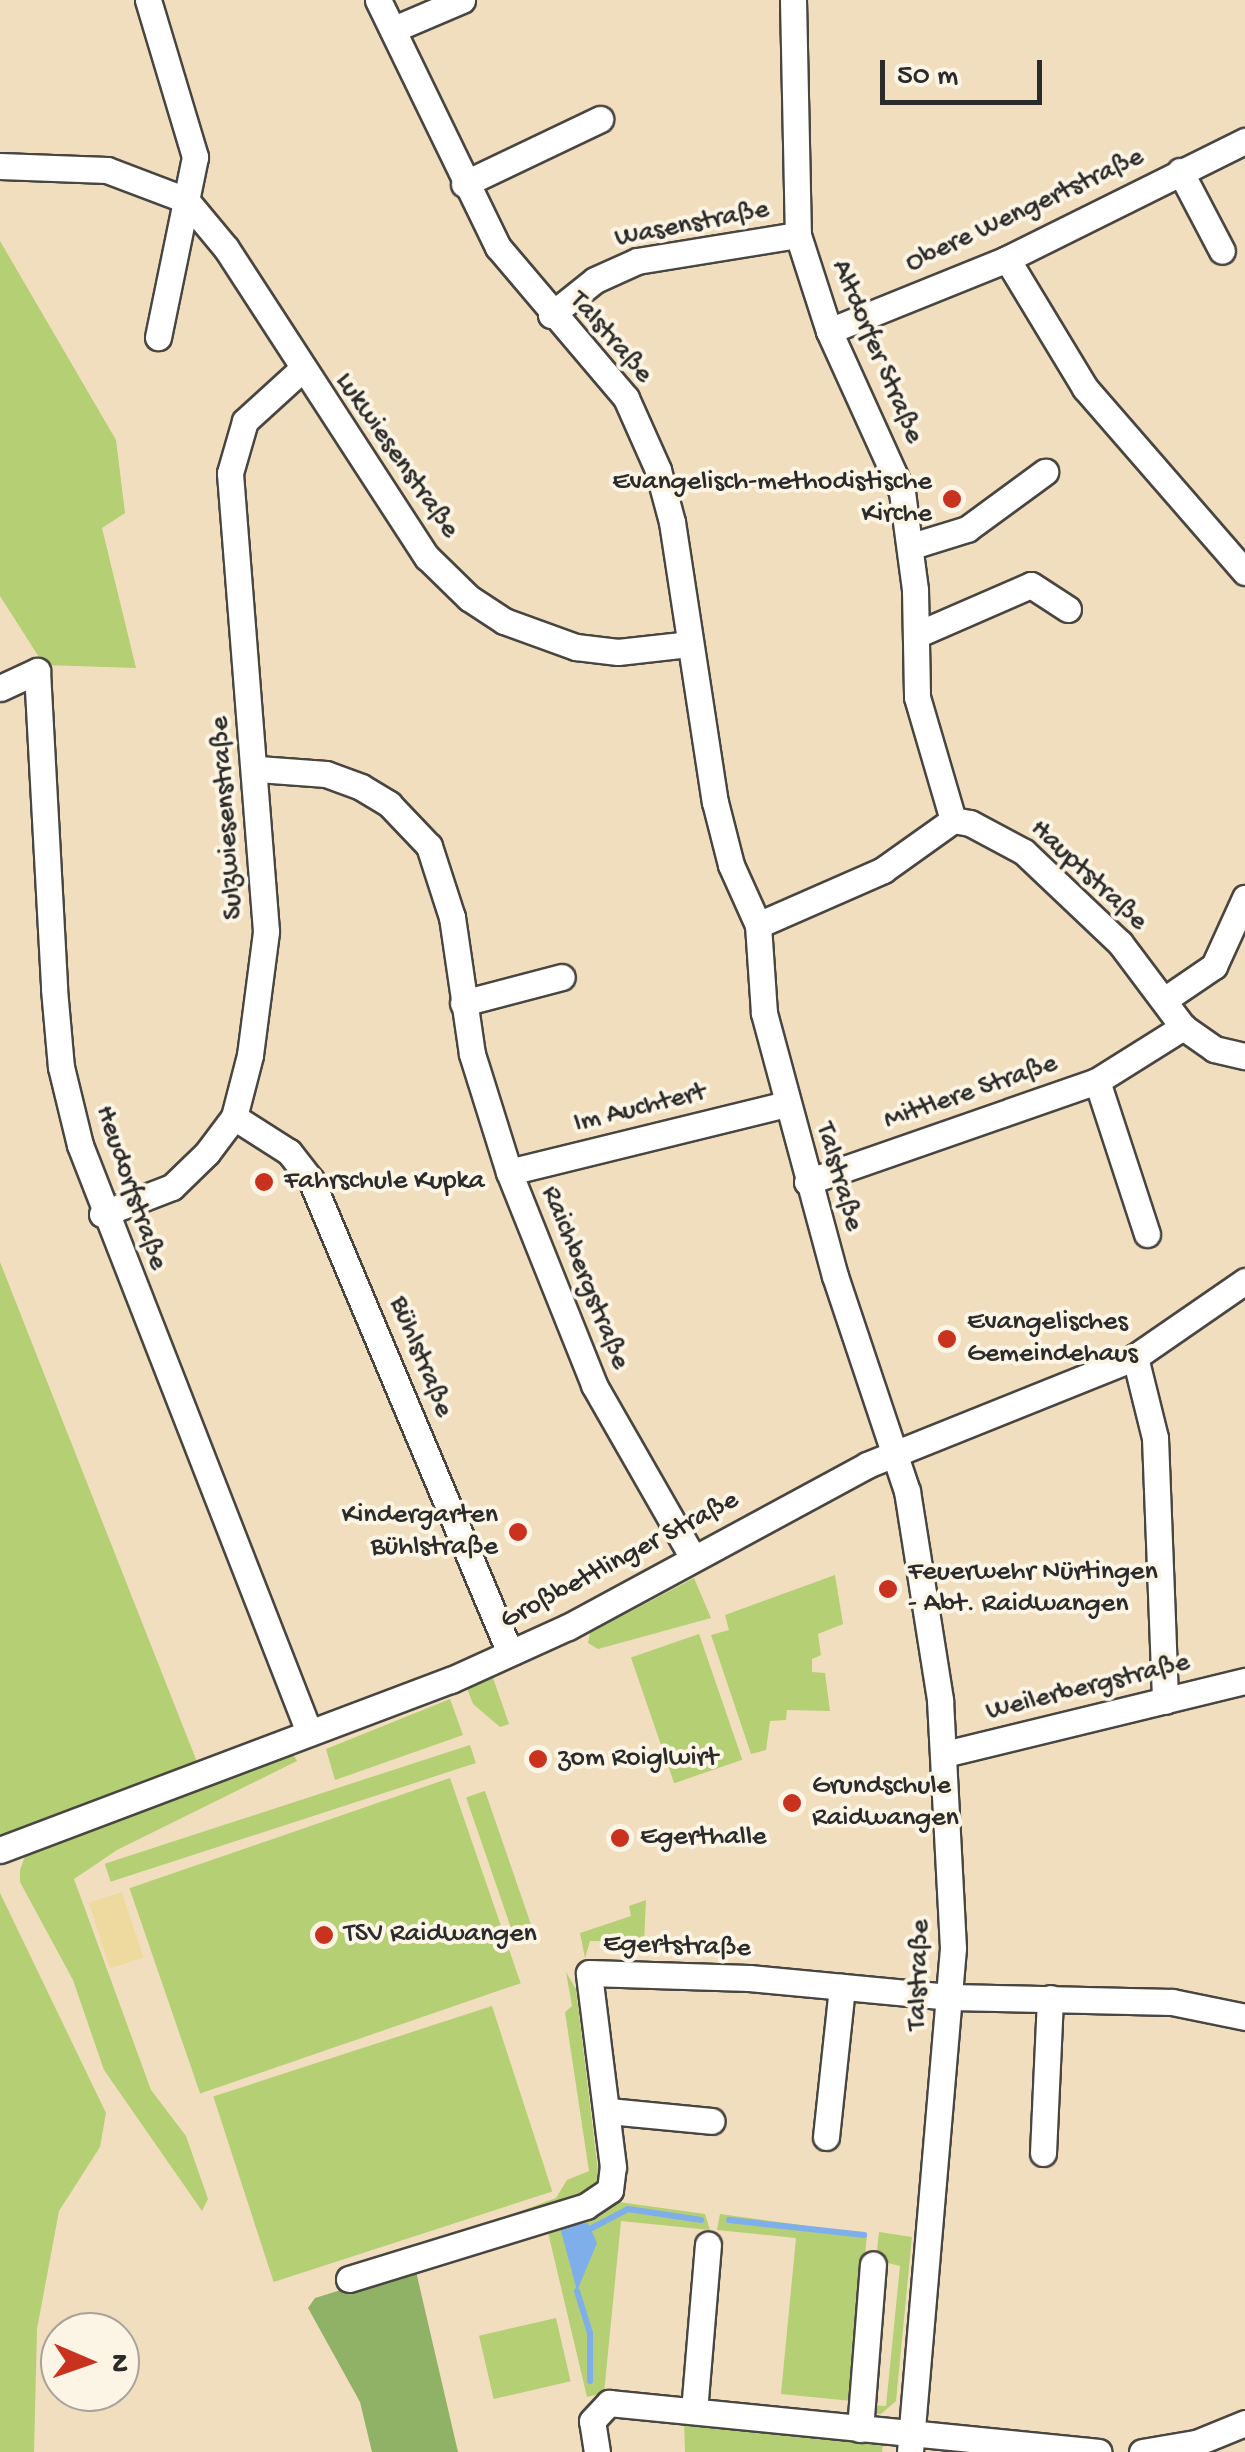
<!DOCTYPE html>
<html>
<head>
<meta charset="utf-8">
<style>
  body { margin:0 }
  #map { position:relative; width:1245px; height:2452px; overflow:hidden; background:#f1debf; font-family:"Gochi Hand",sans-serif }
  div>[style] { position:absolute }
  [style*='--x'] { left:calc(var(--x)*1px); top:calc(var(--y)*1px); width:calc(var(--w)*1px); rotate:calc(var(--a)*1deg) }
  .green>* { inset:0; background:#b4cf74; transform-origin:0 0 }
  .forest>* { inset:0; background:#8fb266 }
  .sand>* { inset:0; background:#eeda9e; transform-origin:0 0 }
  .water>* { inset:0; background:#7fafea }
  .stream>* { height:6px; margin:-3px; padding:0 3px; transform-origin:3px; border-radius:3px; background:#7fafea }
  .roads { filter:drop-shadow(2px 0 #494641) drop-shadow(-2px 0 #494641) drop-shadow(0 2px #494641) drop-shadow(0 -2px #494641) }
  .minor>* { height:25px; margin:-12.5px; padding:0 12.5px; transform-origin:12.5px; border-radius:12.5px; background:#fff }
  .dots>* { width:28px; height:28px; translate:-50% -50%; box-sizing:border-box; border:5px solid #fcf5e5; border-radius:50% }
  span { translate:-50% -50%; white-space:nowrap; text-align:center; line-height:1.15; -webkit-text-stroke:8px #fcf5e5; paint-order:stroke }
  .street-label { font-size:28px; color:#2b2b2b }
  .poi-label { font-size:28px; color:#2b2b2b }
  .right { translate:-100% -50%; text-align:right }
  .left { translate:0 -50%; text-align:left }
  .north { position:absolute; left:40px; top:2312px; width:100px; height:100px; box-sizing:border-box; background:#fcf5e5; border:2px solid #a8a49b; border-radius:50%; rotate:92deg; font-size:28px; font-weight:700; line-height:40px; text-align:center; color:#2b2b2b }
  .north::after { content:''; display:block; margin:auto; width:35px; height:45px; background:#c8321e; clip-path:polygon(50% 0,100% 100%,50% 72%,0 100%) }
  .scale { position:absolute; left:880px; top:60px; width:162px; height:45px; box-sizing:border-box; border:5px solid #2b2b2b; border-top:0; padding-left:12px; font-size:30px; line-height:35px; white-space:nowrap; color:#2b2b2b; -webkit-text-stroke:8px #fcf5e5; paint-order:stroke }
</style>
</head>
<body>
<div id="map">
  <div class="green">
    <div style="clip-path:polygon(0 241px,116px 440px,125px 513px,102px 528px,136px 668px,44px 665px,0 596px)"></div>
    <div style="clip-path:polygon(0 1262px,197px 1762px,3px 1837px,0 1836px)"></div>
    <div style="clip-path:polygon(835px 1575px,843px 1624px,818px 1634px,821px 1655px,812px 1659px,812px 1672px,825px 1673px,830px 1711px,787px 1710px,786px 1720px,770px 1721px,766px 1750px,751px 1754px,711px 1635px,729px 1630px,725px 1615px)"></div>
    <div style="clip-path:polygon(694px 1578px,711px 1618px,598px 1649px,588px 1643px,590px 1633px)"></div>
    <div style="left:699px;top:1634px;width:133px;height:72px;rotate:71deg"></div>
    <div style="clip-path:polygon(493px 1678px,509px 1724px,500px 1727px,473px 1704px,467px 1688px)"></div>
    <div style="clip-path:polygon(450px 1699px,463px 1735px,335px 1780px,326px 1749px)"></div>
    <div style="left:470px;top:1745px;width:19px;height:384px;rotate:72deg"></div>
    <div style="clip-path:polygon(293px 1754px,297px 1761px,117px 1850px,74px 1879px,151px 2090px,186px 2136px,208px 2199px,202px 2211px,104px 2070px,73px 1980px,20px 1882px,20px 1870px,25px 1856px)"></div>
    <div style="left:450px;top:1778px;width:217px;height:339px;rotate:71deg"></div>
    <div style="left:485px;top:1791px;width:145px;height:20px;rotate:71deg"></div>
    <div style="clip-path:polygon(0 1893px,106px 2113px,100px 2147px,59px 2211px,37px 2329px,34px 2452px,0 2452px)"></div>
    <div style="clip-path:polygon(646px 1900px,644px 1942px,590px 1941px,585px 1958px,580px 1933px,631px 1916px,629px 1906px)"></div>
    <div style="clip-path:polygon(566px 1972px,576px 1989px,600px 2188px,584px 2199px,459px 2234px,556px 2198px,567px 2180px,589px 2171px,565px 2012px,572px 2006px)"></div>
    <div style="left:492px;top:2006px;width:195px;height:293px;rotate:72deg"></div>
    <div style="clip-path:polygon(619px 2202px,705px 2214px,710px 2230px,621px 2221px,604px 2393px,587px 2397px,547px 2228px)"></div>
    <div style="clip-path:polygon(720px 2214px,867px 2234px,852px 2401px,781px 2394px,796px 2238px,717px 2230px)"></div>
    <div style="clip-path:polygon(879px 2232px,912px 2237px,896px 2401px,881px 2414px,869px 2413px,870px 2405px,886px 2406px,900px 2266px,876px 2260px)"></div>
    <div style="left:556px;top:2318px;width:65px;height:79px;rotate:77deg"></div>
    <div style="clip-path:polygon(684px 2420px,883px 2442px,882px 2452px,685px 2452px)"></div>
  </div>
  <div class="forest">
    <div style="clip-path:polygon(415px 2267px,458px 2452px,372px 2452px,360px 2402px,308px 2308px,315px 2298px)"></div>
  </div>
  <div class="sand">
    <div style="left:122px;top:1892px;width:69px;height:35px;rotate:72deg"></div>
  </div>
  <div class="water">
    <div style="clip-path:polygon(588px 2223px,597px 2243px,577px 2291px,560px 2227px)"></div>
  </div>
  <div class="stream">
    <div style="--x:729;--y:2220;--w:136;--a:6.3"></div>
    <div style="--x:588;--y:2230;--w:45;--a:-27.7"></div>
    <div style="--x:628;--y:2209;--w:74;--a:8.6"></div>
    <div style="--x:577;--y:2291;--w:44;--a:72.8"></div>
    <div style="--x:590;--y:2333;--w:48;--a:90"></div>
  </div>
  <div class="roads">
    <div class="minor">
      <div style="--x:148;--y:0;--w:164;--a:73.3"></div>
      <div style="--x:195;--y:157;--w:184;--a:101.6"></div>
      <div style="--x:378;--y:0;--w:275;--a:64.1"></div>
      <div style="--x:498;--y:247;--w:198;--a:49.7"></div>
      <div style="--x:626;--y:398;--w:79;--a:66"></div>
      <div style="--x:658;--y:470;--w:54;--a:74.9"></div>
      <div style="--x:672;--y:522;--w:283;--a:81.3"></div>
      <div style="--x:715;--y:802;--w:65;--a:75.7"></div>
      <div style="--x:731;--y:865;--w:66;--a:65.8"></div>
      <div style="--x:758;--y:925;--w:88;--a:86.1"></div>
      <div style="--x:764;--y:1013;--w:272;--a:74.9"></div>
      <div style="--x:835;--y:1276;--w:227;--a:71.5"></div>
      <div style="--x:907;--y:1491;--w:212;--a:81"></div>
      <div style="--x:940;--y:1700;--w:248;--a:87"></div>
      <div style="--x:953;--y:1948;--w:506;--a:94.88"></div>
      <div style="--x:793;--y:0;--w:235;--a:88.8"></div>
      <div style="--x:798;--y:235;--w:101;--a:72.1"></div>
      <div style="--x:829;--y:331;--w:177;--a:65.6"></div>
      <div style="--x:902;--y:492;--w:99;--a:82.4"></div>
      <div style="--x:915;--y:590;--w:107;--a:88.9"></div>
      <div style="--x:917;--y:697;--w:128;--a:73.7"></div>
      <div style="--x:394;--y:29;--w:74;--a:-23.1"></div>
      <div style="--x:0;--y:166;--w:107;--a:2.1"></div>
      <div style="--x:107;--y:170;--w:85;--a:20.8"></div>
      <div style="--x:186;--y:200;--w:62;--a:50.2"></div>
      <div style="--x:226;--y:248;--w:369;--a:57"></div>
      <div style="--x:427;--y:557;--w:59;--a:44.3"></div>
      <div style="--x:469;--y:598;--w:42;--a:33.3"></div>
      <div style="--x:504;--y:621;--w:77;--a:19.9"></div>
      <div style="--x:576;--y:647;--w:42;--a:6.8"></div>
      <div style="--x:618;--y:652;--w:71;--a:-6.4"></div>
      <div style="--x:1180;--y:171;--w:90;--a:62.3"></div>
      <div style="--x:464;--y:184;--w:151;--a:-25.5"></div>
      <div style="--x:1007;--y:259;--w:151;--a:58.8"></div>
      <div style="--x:1085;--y:388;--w:244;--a:49"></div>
      <div style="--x:551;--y:315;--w:56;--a:-38.5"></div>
      <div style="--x:595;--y:280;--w:46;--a:-24.3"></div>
      <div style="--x:637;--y:261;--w:163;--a:-9.2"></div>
      <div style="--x:829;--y:331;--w:192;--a:-22"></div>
      <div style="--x:1007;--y:259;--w:266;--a:-26.4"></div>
      <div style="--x:912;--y:546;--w:58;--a:-17.2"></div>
      <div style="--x:967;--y:529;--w:97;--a:-36.2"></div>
      <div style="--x:916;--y:635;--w:125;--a:-23.5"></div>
      <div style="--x:1031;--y:585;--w:44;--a:33"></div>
      <div style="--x:0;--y:688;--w:41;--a:-24.7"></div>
      <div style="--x:37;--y:671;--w:318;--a:86.9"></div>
      <div style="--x:54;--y:989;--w:78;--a:84.9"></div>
      <div style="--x:61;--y:1067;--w:80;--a:76.3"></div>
      <div style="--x:80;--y:1145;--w:630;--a:68.69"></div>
      <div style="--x:258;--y:769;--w:68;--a:4.2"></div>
      <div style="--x:326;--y:774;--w:37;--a:20"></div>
      <div style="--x:361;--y:787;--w:33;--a:31"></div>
      <div style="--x:389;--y:804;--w:58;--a:46.4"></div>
      <div style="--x:429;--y:846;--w:75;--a:72.1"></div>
      <div style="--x:452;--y:917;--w:138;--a:81.7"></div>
      <div style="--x:472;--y:1054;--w:124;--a:72.6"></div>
      <div style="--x:509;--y:1172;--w:229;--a:68.2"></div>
      <div style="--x:594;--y:1385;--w:199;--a:60.2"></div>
      <div style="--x:758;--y:925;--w:137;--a:-23.7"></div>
      <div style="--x:883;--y:870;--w:86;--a:-35.5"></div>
      <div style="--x:953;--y:820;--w:17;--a:10"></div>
      <div style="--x:970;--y:823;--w:61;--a:28.2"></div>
      <div style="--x:1024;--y:852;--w:132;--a:43.5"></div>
      <div style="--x:1120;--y:943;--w:105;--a:53.1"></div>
      <div style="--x:1183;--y:1027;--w:38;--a:35"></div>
      <div style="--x:1214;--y:1049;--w:32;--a:13"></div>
      <div style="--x:1167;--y:998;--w:57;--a:-34.2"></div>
      <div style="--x:1214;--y:966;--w:75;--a:-65.5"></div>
      <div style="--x:463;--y:1003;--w:102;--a:-14.7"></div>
      <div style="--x:1097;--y:1081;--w:161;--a:71.9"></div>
      <div style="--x:234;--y:1117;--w:65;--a:32.5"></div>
      <div style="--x:289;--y:1152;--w:36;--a:52"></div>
      <div style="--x:311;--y:1180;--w:513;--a:67.18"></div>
      <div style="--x:509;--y:1172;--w:285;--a:-13.8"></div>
      <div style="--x:807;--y:1182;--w:307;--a:-19.2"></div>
      <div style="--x:1097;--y:1081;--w:102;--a:-32.1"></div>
      <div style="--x:102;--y:1214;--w:75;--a:-21.1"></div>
      <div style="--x:172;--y:1187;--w:49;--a:-44.2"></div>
      <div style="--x:207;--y:1153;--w:45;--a:-53.1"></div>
      <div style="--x:234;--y:1117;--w:64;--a:-75.5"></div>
      <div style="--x:250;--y:1055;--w:125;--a:-82.6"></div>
      <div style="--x:266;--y:931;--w:459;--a:-94.5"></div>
      <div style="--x:230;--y:473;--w:54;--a:-73.9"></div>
      <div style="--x:245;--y:421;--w:74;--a:-42.3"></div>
      <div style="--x:1135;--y:1357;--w:83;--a:76.1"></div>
      <div style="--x:1155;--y:1438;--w:263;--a:87.8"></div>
      <div style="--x:945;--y:1754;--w:309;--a:-13.7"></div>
      <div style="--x:0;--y:1850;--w:482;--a:-20.7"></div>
      <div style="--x:451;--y:1680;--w:128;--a:-24.4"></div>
      <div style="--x:568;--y:1627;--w:340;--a:-28.4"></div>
      <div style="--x:867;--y:1465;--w:289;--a:-21.9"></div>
      <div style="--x:1135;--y:1357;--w:134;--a:-34.6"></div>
      <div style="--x:608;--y:2111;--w:104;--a:5.5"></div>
      <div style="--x:826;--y:2137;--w:151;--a:-83.9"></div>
      <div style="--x:1043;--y:2153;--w:155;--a:-87.4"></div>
      <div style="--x:349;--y:2279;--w:248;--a:-17.1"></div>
      <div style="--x:586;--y:2206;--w:29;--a:-34"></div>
      <div style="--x:610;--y:2190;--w:23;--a:-83"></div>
      <div style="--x:613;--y:2167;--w:195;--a:-97.1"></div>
      <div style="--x:589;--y:1973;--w:160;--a:1.8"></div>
      <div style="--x:749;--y:1978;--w:203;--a:5.4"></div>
      <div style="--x:951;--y:1997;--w:221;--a:1.3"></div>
      <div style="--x:1172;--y:2002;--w:75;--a:11.6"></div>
      <div style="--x:694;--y:2411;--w:167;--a:-85.2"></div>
      <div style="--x:860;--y:2429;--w:165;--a:-85.5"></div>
      <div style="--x:597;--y:2452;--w:31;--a:-99"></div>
      <div style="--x:592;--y:2421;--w:25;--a:-47"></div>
      <div style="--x:609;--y:2403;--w:492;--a:5.7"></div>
      <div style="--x:1142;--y:2452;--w:55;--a:-9.5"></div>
      <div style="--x:1196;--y:2443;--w:53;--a:-22.2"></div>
    </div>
  </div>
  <div class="dots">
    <div style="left:952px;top:499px;background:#c8321e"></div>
    <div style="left:264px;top:1182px;background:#c8321e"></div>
    <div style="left:947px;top:1339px;background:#c8321e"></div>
    <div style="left:518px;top:1532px;background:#c8321e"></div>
    <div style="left:888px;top:1589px;background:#c8321e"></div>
    <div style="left:538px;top:1759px;background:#c8321e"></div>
    <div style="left:792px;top:1803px;background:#c8321e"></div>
    <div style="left:620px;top:1838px;background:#c8321e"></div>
    <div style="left:324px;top:1935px;background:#c8321e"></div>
  </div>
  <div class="street-label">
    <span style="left:1025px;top:211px;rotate:-25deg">Obere Wengertstraße</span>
    <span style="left:692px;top:225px;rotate:-11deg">Wasenstraße</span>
    <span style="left:610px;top:338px;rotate:49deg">Talstraße</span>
    <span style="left:876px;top:352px;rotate:67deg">Altdorfer Straße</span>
    <span style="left:396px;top:456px;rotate:55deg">Lukwiesenstraße</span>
    <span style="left:228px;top:818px;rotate:-94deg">Sulzwiesenstraße</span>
    <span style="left:1088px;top:876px;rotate:43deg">Hauptstraße</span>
    <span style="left:971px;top:1093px;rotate:-19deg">Mittlere Straße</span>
    <span style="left:640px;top:1109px;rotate:-14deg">Im Auchtert</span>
    <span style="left:838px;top:1177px;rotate:74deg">Talstraße</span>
    <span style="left:130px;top:1188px;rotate:71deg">Heudorfstraße</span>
    <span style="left:584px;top:1278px;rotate:68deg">Raichbergstraße</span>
    <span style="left:420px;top:1357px;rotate:68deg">Bühlstraße</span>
    <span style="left:620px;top:1561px;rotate:-28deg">Großbettlinger Straße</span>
    <span style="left:1088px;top:1688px;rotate:-14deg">Weilerbergstraße</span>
    <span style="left:677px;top:1947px;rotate:2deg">Egertstraße</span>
    <span style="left:920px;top:1975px;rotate:-88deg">Talstraße</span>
  </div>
  <div class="poi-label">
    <span class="right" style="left:932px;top:499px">Evangelisch-methodistische<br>Kirche</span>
    <span class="left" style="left:284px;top:1182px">Fahrschule Kupka</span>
    <span class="left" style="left:967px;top:1339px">Evangelisches<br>Gemeindehaus</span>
    <span class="right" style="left:498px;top:1532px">Kindergarten<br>Bühlstraße</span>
    <span class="left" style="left:908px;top:1589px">Feuerwehr Nürtingen<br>- Abt. Raidwangen</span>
    <span class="left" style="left:558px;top:1759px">zom Roiglwirt</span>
    <span class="left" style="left:812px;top:1803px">Grundschule<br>Raidwangen</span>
    <span class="left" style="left:640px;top:1838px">Egerthalle</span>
    <span class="left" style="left:344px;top:1935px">TSV Raidwangen</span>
  </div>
  <div class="north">N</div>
  <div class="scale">50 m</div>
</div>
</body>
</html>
